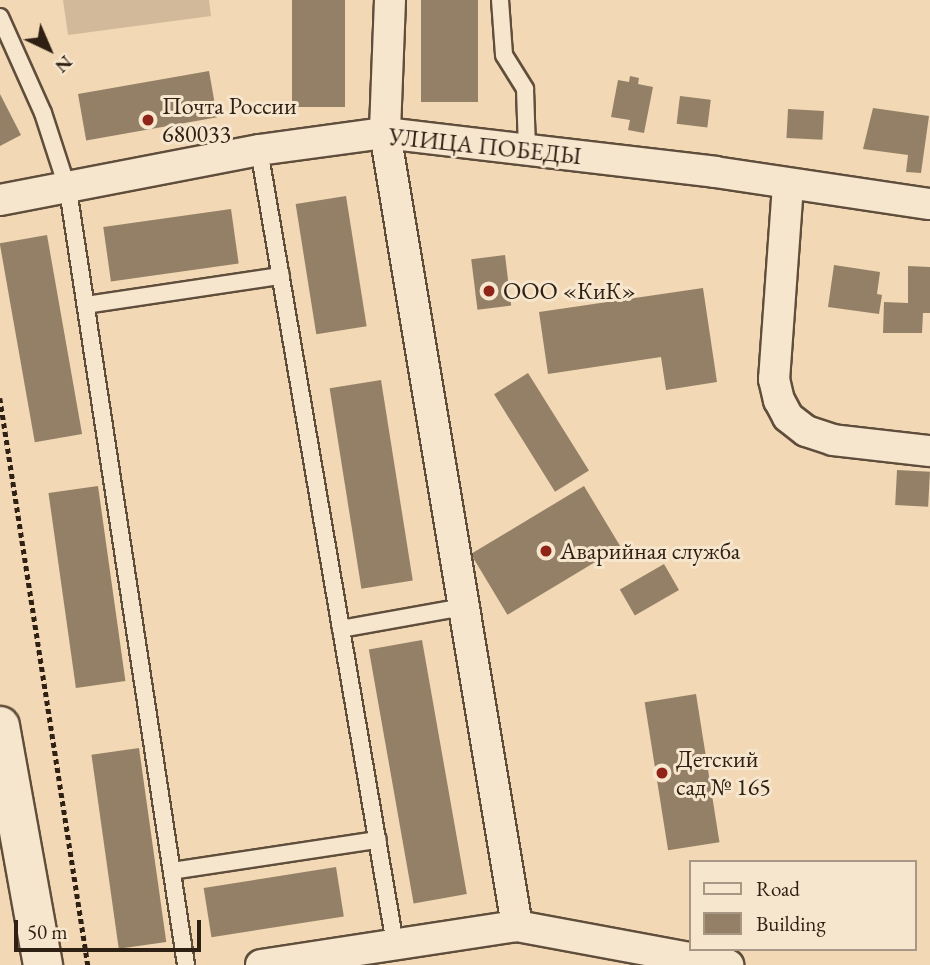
<!DOCTYPE html>
<html>
<head>
<meta charset="utf-8">
<style>
  body { margin:0 }
  #map { position:relative; width:930px; height:965px; overflow:hidden; background:#f2d8b4; font-family:"EB Garamond",serif }
  div>[style] { position:absolute }
  [style*='--x'] { left:calc(var(--x)*1px); top:calc(var(--y)*1px); width:calc(var(--w)*1px); rotate:calc(var(--a)*1deg) }
  .green>* { inset:0; background:#d1b999 }
  .building>* { inset:0; background:#948067; transform-origin:0 0 }
  .path>* { height:4.5px; margin-top:-2.25px; transform-origin:0; background:repeating-linear-gradient(90deg,#2f2014 0 5px,transparent 0 8.5px) }
  .roads { filter:drop-shadow(2px 0 #604e3c) drop-shadow(-2px 0 #604e3c) drop-shadow(0 2px #604e3c) drop-shadow(0 -2px #604e3c) }
  .service>* { height:16px; margin:-8px; padding:0 8px; transform-origin:8px; border-radius:8px; background:#f7e6ce }
  .minor>* { height:30px; margin:-15px; padding:0 15px; transform-origin:15px; border-radius:15px; background:#f7e6ce }
  .secondary>* { height:38px; margin:-19px; padding:0 19px; transform-origin:19px; border-radius:19px; background:#f7e6ce }
  .dots>* { width:19px; height:19px; translate:-50% -50%; box-sizing:border-box; border:4px solid #f7e6ce; border-radius:50% }
  span { translate:-50% -50%; white-space:nowrap; text-align:center; line-height:1.15; -webkit-text-stroke:6px #f7e6ce; paint-order:stroke }
  .poi-label { font-size:24px; color:#2f2014 }
  .left { translate:0 -50%; text-align:left }
  .street-label { font-size:24px; color:#2f2014 }
  .legend { position:absolute; left:689px; top:860px; width:228px; height:91px; box-sizing:border-box; background:#f7e6ce; border:2px solid #a79784; margin:0; padding:9px 12px; list-style:none; font-size:21px; color:#2f2014 }
  .legend li { display:flex; align-items:center; gap:14px; height:35px }
  .legend b { width:35px; border:2px solid #a79784 }
  .north { position:absolute; left:14px; top:14px; width:70px; height:70px; -webkit-text-stroke:5px #f7e6ce; paint-order:stroke; rotate:136deg; font-size:19px; font-weight:700; line-height:28px; text-align:center; color:#2f2014 }
  .north::after { content:''; display:block; margin:auto; width:24px; height:32px; background:#2f2014; clip-path:polygon(50% 0,100% 100%,50% 72%,0 100%) }
  .scale { position:absolute; left:14px; top:920px; width:187px; height:32px; box-sizing:border-box; border:4px solid #2f2014; border-top:0; padding-left:9px; font-size:21px; line-height:24px; white-space:nowrap; color:#2f2014; -webkit-text-stroke:5px #f7e6ce; paint-order:stroke }
</style>
</head>
<body>
<div id="map">
  <div class="green">
    <div style="clip-path:polygon(63px 0,209px 0,211px 16px,68px 35px)"></div>
  </div>
  <div class="building">
    <div style="left:292px;top:0;width:53px;height:107px"></div>
    <div style="left:421px;top:0;width:57px;height:102px"></div>
    <div style="left:209px;top:71px;width:47px;height:133px;rotate:80deg"></div>
    <div style="clip-path:polygon(630px 76px,639px 78px,638px 84px,653px 87px,644px 133px,628px 130px,630px 120px,611px 117px,618px 80px,629px 82px)"></div>
    <div style="clip-path:polygon(0 94px,21px 135px,0 146px)"></div>
    <div style="left:680px;top:96px;width:31px;height:28px;rotate:7deg"></div>
    <div style="clip-path:polygon(873px 108px,929px 116px,921px 173px,906px 172px,908px 155px,863px 149px)"></div>
    <div style="left:788px;top:109px;width:36px;height:29px;rotate:3deg"></div>
    <div style="left:346px;top:196px;width:132px;height:51px;rotate:81deg"></div>
    <div style="left:231px;top:209px;width:55px;height:129px;rotate:82deg"></div>
    <div style="left:47px;top:235px;width:202px;height:48px;rotate:80deg"></div>
    <div style="left:505px;top:255px;width:51px;height:34px;rotate:83deg"></div>
    <div style="clip-path:polygon(834px 265px,880px 272px,877px 294px,882px 295px,879px 314px,828px 307px)"></div>
    <div style="clip-path:polygon(908px 266px,930px 267px,930px 313px,923px 313px,922px 333px,883px 333px,884px 302px,908px 303px)"></div>
    <div style="clip-path:polygon(703px 288px,717px 382px,666px 390px,661px 357px,548px 374px,539px 312px)"></div>
    <div style="left:528px;top:373px;width:115px;height:40px;rotate:58deg"></div>
    <div style="left:381px;top:380px;width:203px;height:52px;rotate:81deg"></div>
    <div style="left:897px;top:470px;width:33px;height:35px;rotate:3deg"></div>
    <div style="left:98px;top:486px;width:197px;height:50px;rotate:82deg"></div>
    <div style="left:584px;top:486px;width:71px;height:132px;rotate:59deg"></div>
    <div style="left:664px;top:564px;width:30px;height:51px;rotate:60deg"></div>
    <div style="left:422px;top:640px;width:258px;height:54px;rotate:80deg"></div>
    <div style="left:696px;top:694px;width:150px;height:52px;rotate:81deg"></div>
    <div style="left:139px;top:748px;width:196px;height:48px;rotate:82deg"></div>
    <div style="left:336px;top:867px;width:50px;height:134px;rotate:81deg"></div>
  </div>
  <div class="path">
    <div style="--x:0;--y:398;--w:574;--a:81.18"></div>
  </div>
  <div class="roads">
    <div class="service">
      <div style="--x:500;--y:0;--w:55;--a:85.8"></div>
      <div style="--x:504;--y:55;--w:40;--a:58"></div>
      <div style="--x:525;--y:89;--w:59;--a:88.1"></div>
      <div style="--x:0;--y:17;--w:105;--a:65.9"></div>
      <div style="--x:43;--y:113;--w:81;--a:72"></div>
      <div style="--x:68;--y:190;--w:784;--a:81.34"></div>
      <div style="--x:259;--y:150;--w:806;--a:80.28"></div>
      <div style="--x:86;--y:305;--w:197;--a:-8.5"></div>
      <div style="--x:341;--y:629;--w:124;--a:-10.2"></div>
      <div style="--x:172;--y:871;--w:208;--a:-8.6"></div>
    </div>
    <div class="minor">
      <div style="--x:390;--y:0;--w:133;--a:92.2"></div>
      <div style="--x:385;--y:133;--w:804;--a:80.55"></div>
      <div style="--x:788;--y:185;--w:195;--a:94.1"></div>
      <div style="--x:774;--y:379;--w:22;--a:77"></div>
      <div style="--x:779;--y:400;--w:19;--a:62"></div>
      <div style="--x:788;--y:417;--w:23;--a:38"></div>
      <div style="--x:806;--y:431;--w:28;--a:18"></div>
      <div style="--x:833;--y:440;--w:98;--a:6.5"></div>
      <div style="--x:0;--y:200;--w:264;--a:-10.9"></div>
      <div style="--x:259;--y:150;--w:127;--a:-7.7"></div>
      <div style="--x:385;--y:133;--w:332;--a:6.7"></div>
      <div style="--x:715;--y:172;--w:217;--a:8.5"></div>
      <div style="--x:261;--y:965;--w:259;--a:-8.7"></div>
      <div style="--x:517;--y:926;--w:215;--a:10.5"></div>
    </div>
    <div class="secondary">
      <div style="--x:0;--y:726;--w:243;--a:79.8"></div>
    </div>
  </div>
  <div class="dots">
    <div style="left:148px;top:120px;background:#8f2418"></div>
    <div style="left:489px;top:291px;background:#8f2418"></div>
    <div style="left:546px;top:551px;background:#8f2418"></div>
    <div style="left:662px;top:773px;background:#8f2418"></div>
  </div>
  <div class="poi-label">
    <span class="left" style="left:162px;top:120px">Почта России<br>680033</span>
    <span class="left" style="left:503px;top:291px">ООО «КиК»</span>
    <span class="left" style="left:560px;top:551px">Аварийная служба</span>
    <span class="left" style="left:676px;top:773px">Детский<br>сад № 165</span>
  </div>
  <div class="street-label">
    <span style="left:485px;top:146px;rotate:6deg">УЛИЦА ПОБЕДЫ</span>
  </div>
  <ul class="legend">
  <li><b style="height:9px;background:#f7e6ce"></b>Road</li>
  <li><b style="height:19px;background:#948067"></b>Building</li>
  </ul>
  <div class="north">N</div>
  <div class="scale">50 m</div>
</div>
</body>
</html>
